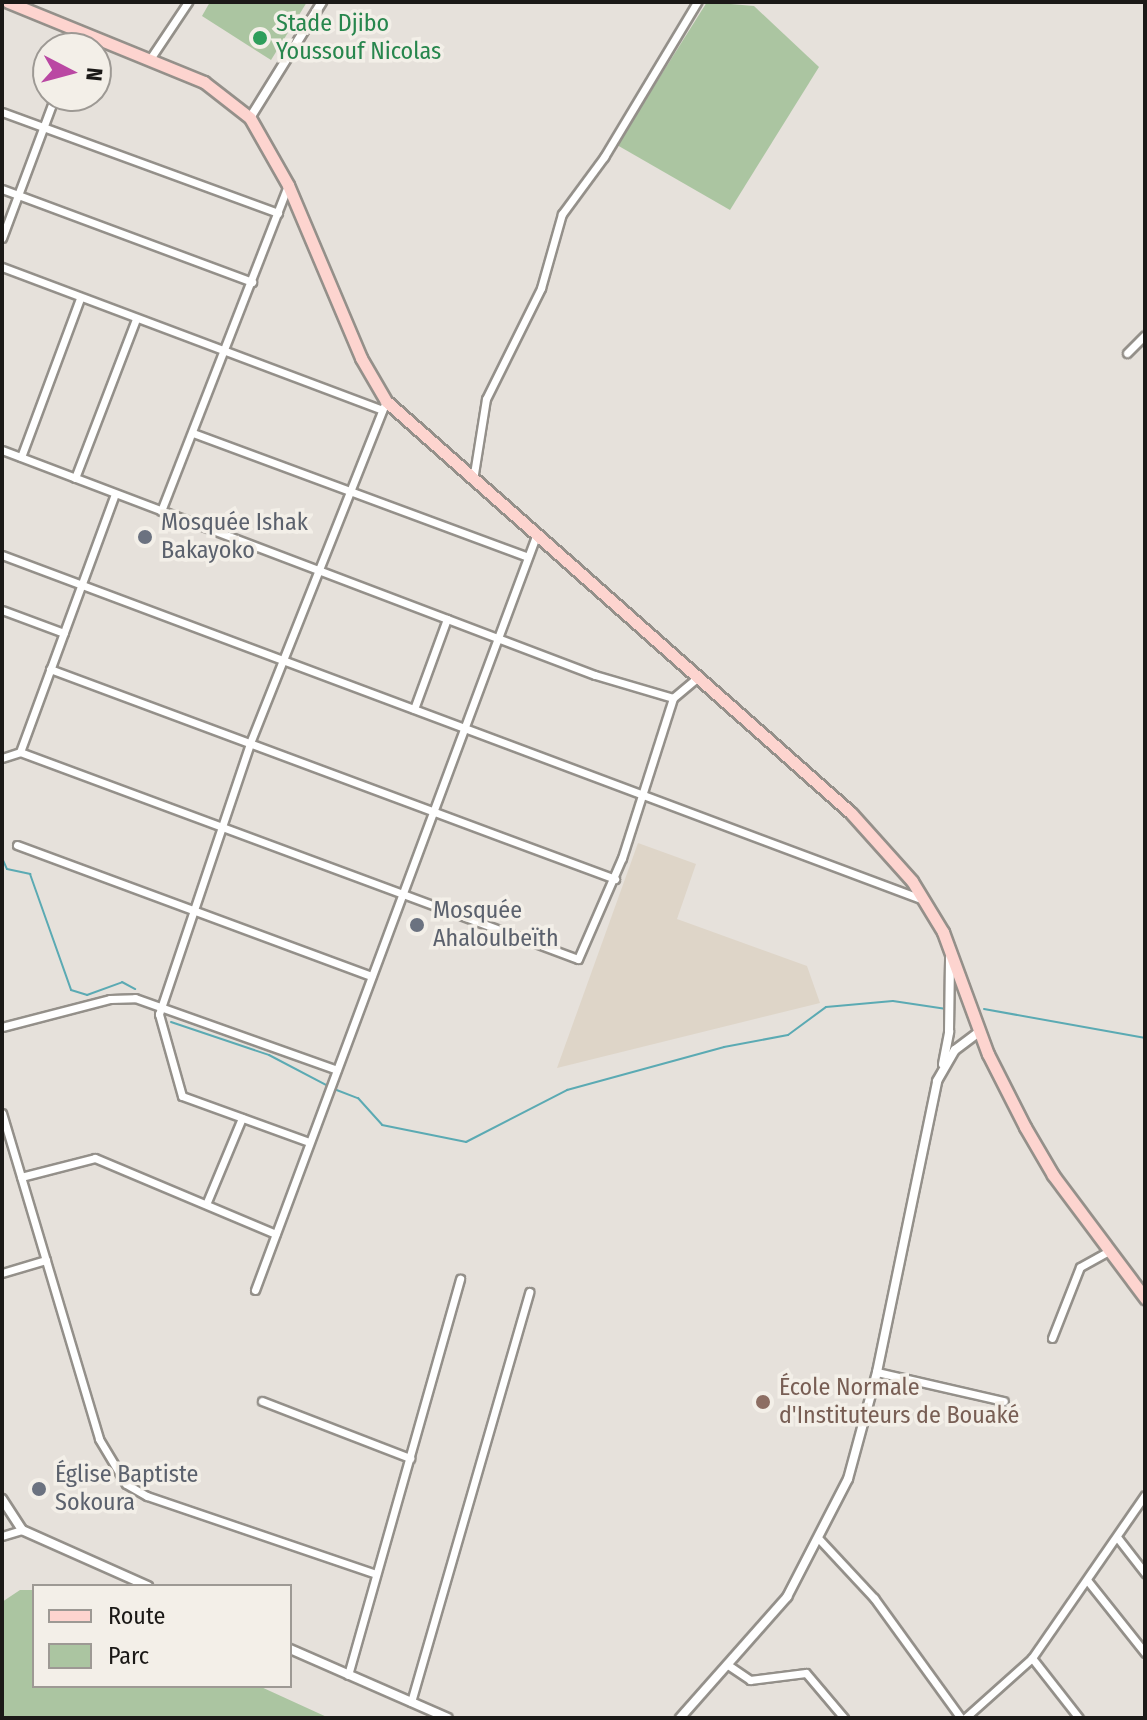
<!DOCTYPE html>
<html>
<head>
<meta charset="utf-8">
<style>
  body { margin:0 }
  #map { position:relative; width:1147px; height:1720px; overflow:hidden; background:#e6e1db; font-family:"Fira Sans Condensed",sans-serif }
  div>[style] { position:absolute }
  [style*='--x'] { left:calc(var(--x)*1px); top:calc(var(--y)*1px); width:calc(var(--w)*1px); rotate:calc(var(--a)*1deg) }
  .built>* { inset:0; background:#ded5c8 }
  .green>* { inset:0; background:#abc5a1 }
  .stream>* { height:2px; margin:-1px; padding:0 1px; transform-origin:1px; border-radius:1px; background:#5baab3 }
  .roads { filter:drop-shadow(2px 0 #94908a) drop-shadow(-2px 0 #94908a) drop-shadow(0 2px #94908a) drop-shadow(0 -2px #94908a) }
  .minor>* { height:7px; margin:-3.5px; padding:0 3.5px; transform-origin:3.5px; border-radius:3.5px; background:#fff }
  .tertiary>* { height:8px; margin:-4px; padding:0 4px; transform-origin:4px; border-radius:4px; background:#fff }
  .primary>* { height:11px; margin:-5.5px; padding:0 5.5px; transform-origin:5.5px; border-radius:5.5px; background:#fdd4cf }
  .dots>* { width:22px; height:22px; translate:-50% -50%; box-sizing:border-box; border:4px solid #f3efe8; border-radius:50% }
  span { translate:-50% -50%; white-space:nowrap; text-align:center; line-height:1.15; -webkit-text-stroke:7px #f3efe8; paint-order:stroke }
  .leisure-label { font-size:24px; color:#27864d }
  .left { translate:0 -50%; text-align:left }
  .worship-label { font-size:24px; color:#5b616d }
  .education-label { font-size:24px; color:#785e54 }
  .frame { position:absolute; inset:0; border:4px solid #1b1917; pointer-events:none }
  .legend { position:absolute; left:32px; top:1584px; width:260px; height:104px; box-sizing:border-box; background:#f3efe8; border:2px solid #9d9994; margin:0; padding:10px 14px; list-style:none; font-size:24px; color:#1b1917 }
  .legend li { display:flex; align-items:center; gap:16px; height:40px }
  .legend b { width:40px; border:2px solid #9d9994 }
  .north { position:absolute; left:32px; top:32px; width:80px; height:80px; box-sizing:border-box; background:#f3efe8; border:2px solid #9d9994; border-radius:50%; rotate:96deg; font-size:22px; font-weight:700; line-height:32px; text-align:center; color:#1b1917 }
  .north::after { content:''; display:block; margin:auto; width:28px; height:36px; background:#ba48a3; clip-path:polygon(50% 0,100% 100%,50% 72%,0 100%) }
</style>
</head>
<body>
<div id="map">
  <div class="built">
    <div style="clip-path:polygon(638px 843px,696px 864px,677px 919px,807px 966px,820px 1003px,557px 1068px)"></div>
  </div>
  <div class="green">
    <div style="clip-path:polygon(210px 2px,307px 2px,271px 60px,202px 16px)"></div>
    <div style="clip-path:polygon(707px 2px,754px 6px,819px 67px,730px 210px,617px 145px)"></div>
    <div style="clip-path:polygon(20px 1590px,34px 1590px,34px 1686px,259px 1686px,329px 1718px,2px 1718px,2px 1602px)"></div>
  </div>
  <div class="stream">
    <div style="--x:2;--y:858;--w:12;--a:66"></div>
    <div style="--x:7;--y:869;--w:24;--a:12"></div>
    <div style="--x:30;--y:874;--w:123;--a:70.5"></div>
    <div style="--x:71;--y:990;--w:17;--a:17"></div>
    <div style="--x:87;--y:995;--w:37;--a:-20"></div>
    <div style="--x:122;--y:982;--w:15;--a:28"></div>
    <div style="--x:984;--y:1009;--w:164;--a:10.2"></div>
    <div style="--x:171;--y:1022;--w:103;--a:18.6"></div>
    <div style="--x:269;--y:1055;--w:67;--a:27.7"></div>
    <div style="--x:334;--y:1089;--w:26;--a:21"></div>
    <div style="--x:358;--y:1098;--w:36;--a:48"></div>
    <div style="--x:382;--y:1125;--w:86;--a:11.4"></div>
    <div style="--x:466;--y:1142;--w:114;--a:-27.2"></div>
    <div style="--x:567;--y:1090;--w:163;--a:-15.3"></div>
    <div style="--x:724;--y:1047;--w:65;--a:-10.6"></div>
    <div style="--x:788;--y:1035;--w:47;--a:-36.4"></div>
    <div style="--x:826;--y:1007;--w:67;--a:-5.1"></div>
    <div style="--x:893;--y:1001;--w:54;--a:8.6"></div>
  </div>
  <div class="roads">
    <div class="minor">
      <div style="--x:72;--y:48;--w:20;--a:-70"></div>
      <div style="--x:150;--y:59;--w:69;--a:-56.3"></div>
      <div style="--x:2;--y:112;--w:294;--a:20.1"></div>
      <div style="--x:2;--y:189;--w:267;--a:20.4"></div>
      <div style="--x:2;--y:238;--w:152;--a:-69.5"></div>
      <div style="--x:2;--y:267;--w:406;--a:20.6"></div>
      <div style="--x:1127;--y:353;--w:25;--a:-45"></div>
      <div style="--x:193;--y:433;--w:357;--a:20.3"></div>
      <div style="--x:2;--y:450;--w:634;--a:20.78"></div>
      <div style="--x:595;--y:675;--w:81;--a:16.4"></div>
      <div style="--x:673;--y:698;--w:30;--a:-40"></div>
      <div style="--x:21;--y:457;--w:170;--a:-69.6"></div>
      <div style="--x:75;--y:478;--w:170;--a:-69"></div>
      <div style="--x:473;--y:480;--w:82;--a:-80.9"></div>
      <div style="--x:486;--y:399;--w:124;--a:-63.6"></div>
      <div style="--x:541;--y:288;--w:77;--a:-74.2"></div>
      <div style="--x:562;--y:214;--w:71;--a:-53.6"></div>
      <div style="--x:604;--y:157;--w:181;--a:-59"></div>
      <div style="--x:161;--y:511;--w:350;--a:-68.7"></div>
      <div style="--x:2;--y:555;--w:981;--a:20.52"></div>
      <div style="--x:2;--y:610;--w:66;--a:20.4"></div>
      <div style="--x:50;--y:669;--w:603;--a:20.39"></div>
      <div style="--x:414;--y:709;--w:96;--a:-69.9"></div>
      <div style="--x:20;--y:752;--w:275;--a:-69.8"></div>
      <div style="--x:2;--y:758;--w:19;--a:-18"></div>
      <div style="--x:20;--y:752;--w:595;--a:20.35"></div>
      <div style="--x:578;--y:959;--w:110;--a:-66.5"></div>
      <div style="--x:622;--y:858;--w:168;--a:-72.3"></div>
      <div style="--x:17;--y:845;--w:378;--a:20.3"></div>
      <div style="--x:2;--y:1027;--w:112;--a:-14.5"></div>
      <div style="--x:110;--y:999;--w:25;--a:-2"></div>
      <div style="--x:135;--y:998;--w:214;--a:19.6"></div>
      <div style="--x:2;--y:1113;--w:340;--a:73.4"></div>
      <div style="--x:99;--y:1439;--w:52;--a:59"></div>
      <div style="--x:126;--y:1484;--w:24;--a:30"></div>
      <div style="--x:147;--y:1496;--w:242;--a:18.8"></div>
      <div style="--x:309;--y:1142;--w:135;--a:-160.1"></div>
      <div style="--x:182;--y:1096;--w:85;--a:-105.7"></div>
      <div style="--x:159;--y:1014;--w:286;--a:-71.4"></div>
      <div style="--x:250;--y:743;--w:368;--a:-68.3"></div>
      <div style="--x:21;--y:1177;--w:76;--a:-14.4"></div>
      <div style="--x:95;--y:1158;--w:196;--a:22.8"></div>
      <div style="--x:207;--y:1202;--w:91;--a:-67.4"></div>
      <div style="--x:2;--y:1273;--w:46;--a:-16.5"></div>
      <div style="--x:255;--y:1290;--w:805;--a:-69.56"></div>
      <div style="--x:1052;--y:1338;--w:76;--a:-68.5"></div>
      <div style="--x:1080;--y:1267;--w:33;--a:-29"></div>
      <div style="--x:877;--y:1372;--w:130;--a:12.9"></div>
      <div style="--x:262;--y:1401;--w:159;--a:21.1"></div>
      <div style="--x:2;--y:1536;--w:21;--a:-17"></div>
      <div style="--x:1117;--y:1537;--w:46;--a:52.1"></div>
      <div style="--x:819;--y:1539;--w:81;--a:47"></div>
      <div style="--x:874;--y:1598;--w:148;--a:54.1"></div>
      <div style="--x:1087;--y:1580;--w:93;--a:51.5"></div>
      <div style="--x:1032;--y:1658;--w:76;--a:51.9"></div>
      <div style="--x:728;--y:1665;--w:27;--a:34"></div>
      <div style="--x:750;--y:1680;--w:56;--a:-7.1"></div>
      <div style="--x:806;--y:1673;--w:59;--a:49.8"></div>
      <div style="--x:348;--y:1675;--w:412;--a:-74.2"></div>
      <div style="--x:411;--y:1702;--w:427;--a:-73.9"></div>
      <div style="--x:965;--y:1718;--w:90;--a:-41.8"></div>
      <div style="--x:1032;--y:1658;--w:198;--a:-55.3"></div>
    </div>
    <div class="tertiary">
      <div style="--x:250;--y:118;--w:137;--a:-58.2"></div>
      <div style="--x:943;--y:1064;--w:33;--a:-79"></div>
      <div style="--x:949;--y:1032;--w:74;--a:-89.2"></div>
      <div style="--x:2;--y:1499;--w:37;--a:57"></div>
      <div style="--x:22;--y:1530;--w:138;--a:24"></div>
      <div style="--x:290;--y:1649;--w:172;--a:23.6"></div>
      <div style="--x:680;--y:1718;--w:162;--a:-48.5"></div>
      <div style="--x:787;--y:1597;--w:133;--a:-62.7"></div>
      <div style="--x:848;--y:1479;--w:111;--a:-74.8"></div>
      <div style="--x:877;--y:1372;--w:297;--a:-78.3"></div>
      <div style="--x:937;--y:1081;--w:36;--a:-60"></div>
      <div style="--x:955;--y:1050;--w:30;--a:-37"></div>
    </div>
    <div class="primary">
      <div style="--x:8;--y:2;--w:212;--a:22.2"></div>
      <div style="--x:204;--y:82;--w:58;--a:38"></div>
      <div style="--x:250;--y:118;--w:77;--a:60.4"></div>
      <div style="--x:288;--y:185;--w:188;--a:67.1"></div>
      <div style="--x:361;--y:358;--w:50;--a:59.8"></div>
      <div style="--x:386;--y:401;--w:621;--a:41.54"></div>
      <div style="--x:851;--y:813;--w:91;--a:48.1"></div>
      <div style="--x:912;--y:881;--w:60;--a:58.7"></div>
      <div style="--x:943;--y:932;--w:130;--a:69.8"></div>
      <div style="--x:988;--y:1054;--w:82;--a:63.1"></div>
      <div style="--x:1025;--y:1127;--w:56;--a:59.7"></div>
      <div style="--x:1053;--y:1175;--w:154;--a:53.2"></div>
    </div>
  </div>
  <div class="dots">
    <div style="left:260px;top:38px;background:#2e9e5b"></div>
    <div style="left:145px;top:537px;background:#6b7280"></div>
    <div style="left:417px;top:925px;background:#6b7280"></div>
    <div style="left:763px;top:1402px;background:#8d6e63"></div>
    <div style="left:39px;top:1489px;background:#6b7280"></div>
  </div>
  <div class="leisure-label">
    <span class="left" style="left:276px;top:38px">Stade Djibo<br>Youssouf Nicolas</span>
  </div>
  <div class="worship-label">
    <span class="left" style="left:161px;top:537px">Mosquée Ishak<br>Bakayoko</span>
    <span class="left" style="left:433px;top:925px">Mosquée<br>Ahaloulbeïth</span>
    <span class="left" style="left:55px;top:1489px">Église Baptiste<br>Sokoura</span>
  </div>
  <div class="education-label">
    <span class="left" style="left:779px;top:1402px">École Normale<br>d'Instituteurs de Bouaké</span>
  </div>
  <div class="frame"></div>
  <ul class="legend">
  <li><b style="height:10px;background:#fdd4cf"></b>Route</li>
  <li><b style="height:22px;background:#abc5a1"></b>Parc</li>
  </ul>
  <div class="north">N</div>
</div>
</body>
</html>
